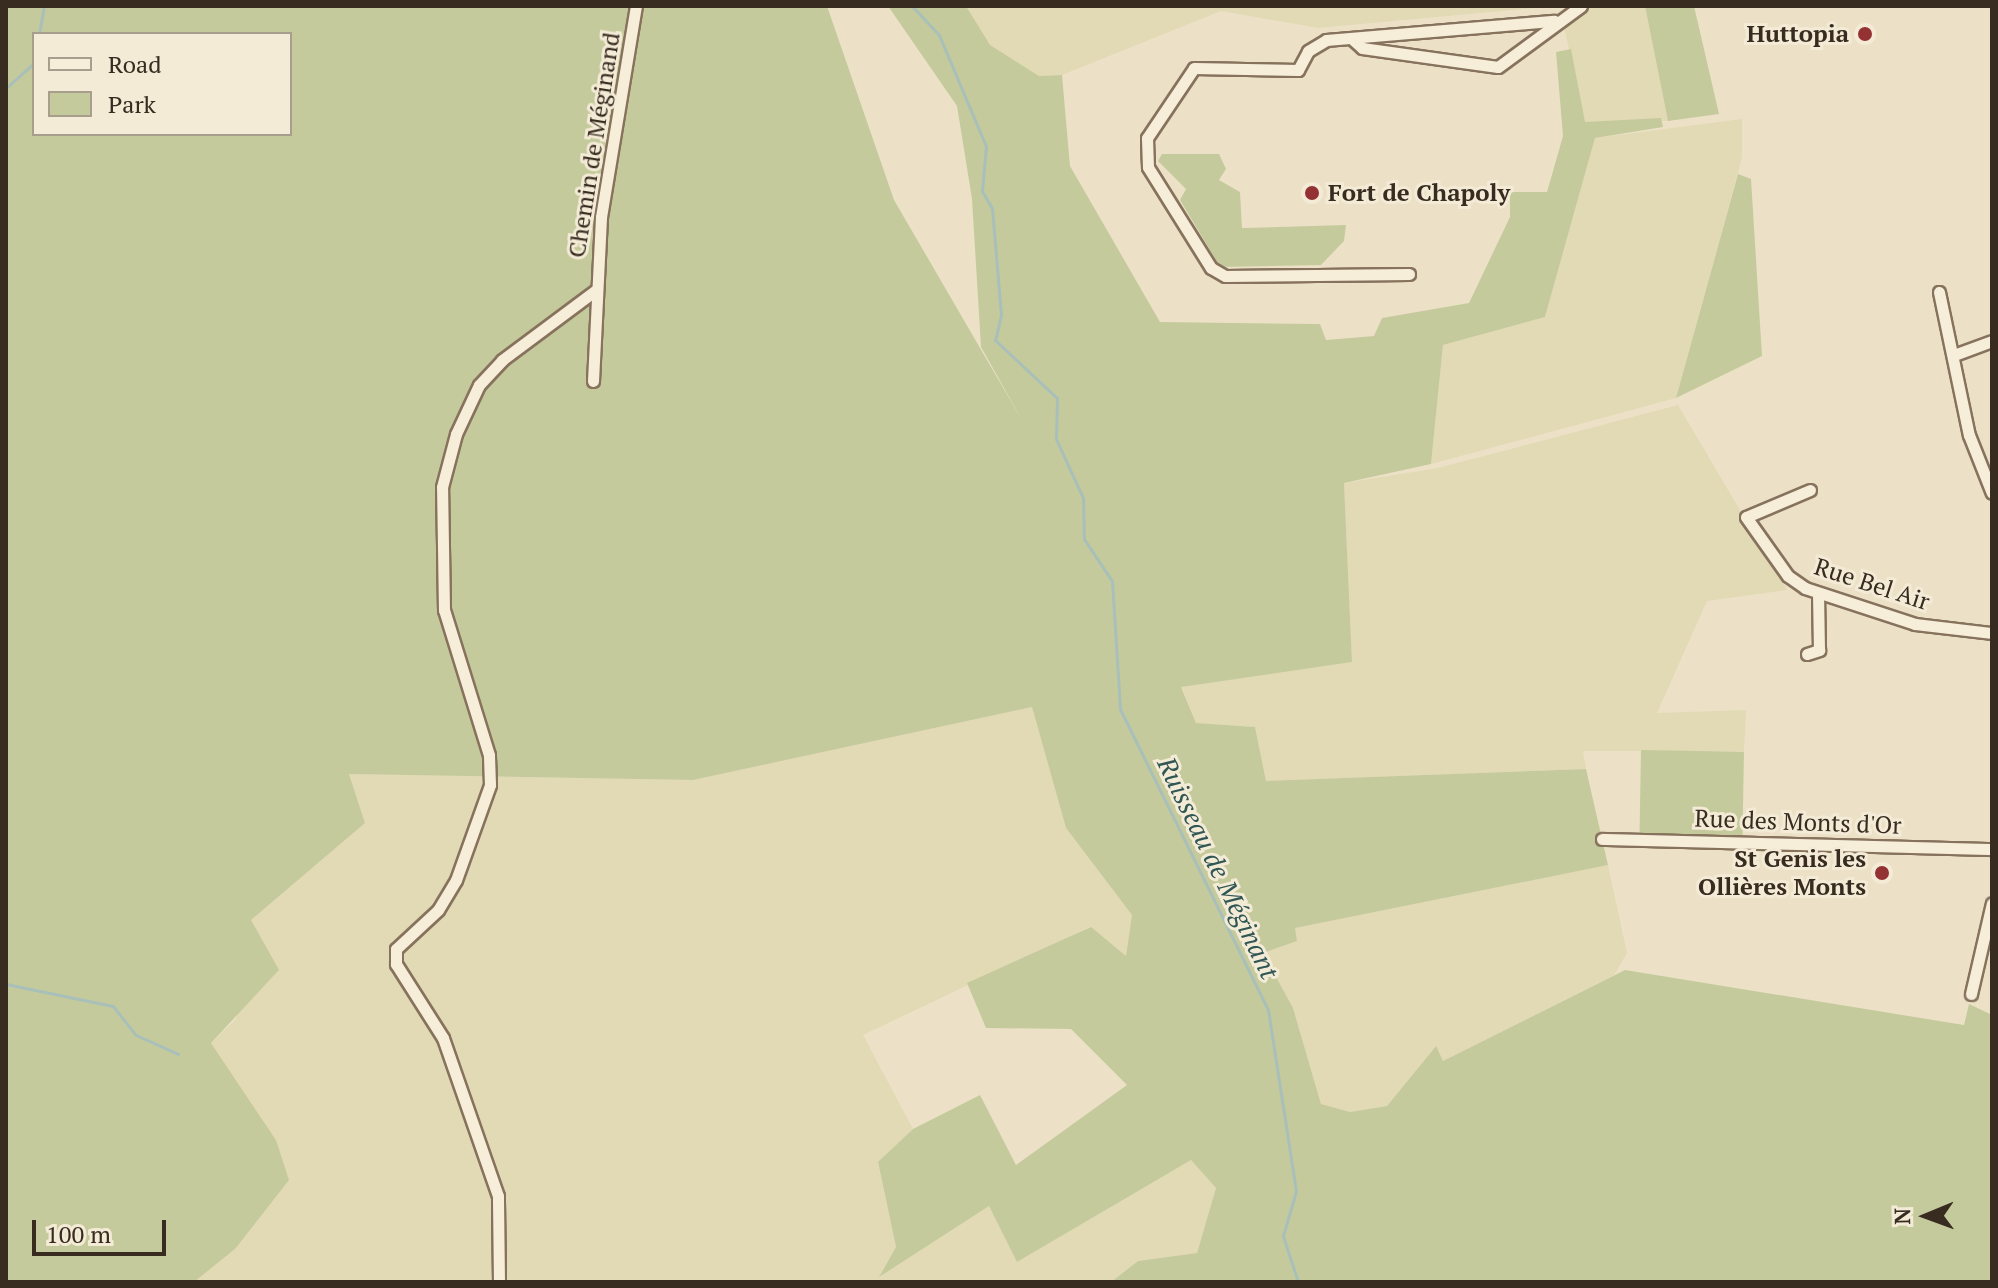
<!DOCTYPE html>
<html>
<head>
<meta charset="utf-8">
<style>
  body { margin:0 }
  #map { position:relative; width:1998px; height:1288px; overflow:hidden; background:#ece1c7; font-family:"PT Serif",serif }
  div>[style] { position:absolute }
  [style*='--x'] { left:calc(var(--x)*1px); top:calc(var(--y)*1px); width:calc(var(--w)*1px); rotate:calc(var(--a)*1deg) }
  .farmland>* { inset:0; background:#e1dab5 }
  .green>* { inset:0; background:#c5ca9c; transform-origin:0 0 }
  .stream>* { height:3px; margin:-1.5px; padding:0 1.5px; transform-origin:1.5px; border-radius:1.5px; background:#a8c0b9 }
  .roads { filter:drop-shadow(2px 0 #87735d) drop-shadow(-2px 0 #87735d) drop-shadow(0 2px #87735d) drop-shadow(0 -2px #87735d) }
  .street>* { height:11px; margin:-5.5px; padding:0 5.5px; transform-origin:5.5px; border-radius:5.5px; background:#f7eeda }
  .dots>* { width:22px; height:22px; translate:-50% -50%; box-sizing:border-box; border:4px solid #f4ebd7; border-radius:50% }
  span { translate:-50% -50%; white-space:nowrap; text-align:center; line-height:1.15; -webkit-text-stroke:6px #f4ebd7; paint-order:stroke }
  .poi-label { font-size:24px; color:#382b20; font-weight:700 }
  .right { translate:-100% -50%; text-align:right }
  .left { translate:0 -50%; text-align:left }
  .street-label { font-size:24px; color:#382b20 }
  .water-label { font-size:26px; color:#305754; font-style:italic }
  .frame { position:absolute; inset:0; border:8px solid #382b20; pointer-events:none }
  .legend { position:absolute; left:32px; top:32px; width:260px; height:104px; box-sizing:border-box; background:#f4ebd7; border:2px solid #a99e8e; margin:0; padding:10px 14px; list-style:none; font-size:24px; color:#382b20 }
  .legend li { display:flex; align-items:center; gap:16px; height:40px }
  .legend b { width:40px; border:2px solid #a99e8e }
  .north { position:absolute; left:1886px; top:1176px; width:80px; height:80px; -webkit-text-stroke:6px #f4ebd7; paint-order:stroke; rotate:269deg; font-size:22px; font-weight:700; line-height:32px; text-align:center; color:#382b20 }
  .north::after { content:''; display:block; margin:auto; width:28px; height:36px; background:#382b20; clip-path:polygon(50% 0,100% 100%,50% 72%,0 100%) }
  .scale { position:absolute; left:32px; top:1220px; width:134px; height:36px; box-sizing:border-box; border:4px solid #382b20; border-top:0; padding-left:10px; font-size:24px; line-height:28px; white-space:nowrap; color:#382b20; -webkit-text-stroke:6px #f4ebd7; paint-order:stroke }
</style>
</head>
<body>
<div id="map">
  <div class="farmland">
    <div style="clip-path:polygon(966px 6px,1556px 6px,1318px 28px,1221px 11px,1062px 75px,1039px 76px,989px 45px)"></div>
    <div style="clip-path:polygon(1591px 6px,1645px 6px,1668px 121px,1585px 122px,1563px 22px)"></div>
    <div style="clip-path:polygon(1742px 119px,1742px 158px,1676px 398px,1431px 464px,1443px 345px,1545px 317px,1595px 138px)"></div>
    <div style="clip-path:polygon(1678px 405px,1787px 590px,1707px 601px,1657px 713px,1746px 710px,1744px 751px,1583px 751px,1586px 769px,1266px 781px,1255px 727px,1196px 723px,1181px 686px,1352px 662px,1344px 483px,1438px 468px)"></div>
    <div style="clip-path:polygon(1032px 707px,1066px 828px,1132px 915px,1126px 957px,1090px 927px,863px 1035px,913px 1129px,878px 1163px,896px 1247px,880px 1275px,989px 1206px,1017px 1262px,1191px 1160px,1216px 1188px,1197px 1253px,1138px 1261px,1111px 1282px,194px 1282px,235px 1249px,276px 1140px,211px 1043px,236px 1019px,251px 920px,365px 823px,349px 774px,693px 780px)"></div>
    <div style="clip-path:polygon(1608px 865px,1627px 953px,1614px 975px,1443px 1061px,1435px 1047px,1387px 1106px,1350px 1112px,1321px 1104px,1293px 1008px,1263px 953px,1297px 941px,1294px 928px)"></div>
  </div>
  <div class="green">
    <div style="clip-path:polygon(evenodd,6px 6px,827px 6px,894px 200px,1022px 420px,981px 347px,972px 199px,957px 106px,888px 6px,966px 6px,990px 45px,1039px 76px,1062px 75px,1070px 166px,1160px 322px,1320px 324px,1326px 340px,1374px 336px,1382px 318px,1469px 303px,1510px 217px,1510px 192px,1547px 192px,1563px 136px,1556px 52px,1571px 49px,1585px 122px,1661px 118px,1663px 127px,1595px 138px,1545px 317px,1443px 345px,1431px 464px,1344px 483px,1352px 662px,1181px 687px,1196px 723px,1255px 727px,1266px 781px,1586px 769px,1608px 865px,1295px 928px,1297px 941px,1263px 953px,1293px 1008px,1321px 1104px,1350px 1112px,1387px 1106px,1436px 1046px,1443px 1061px,1625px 970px,1964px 1025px,1969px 1004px,1992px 1015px,1992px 1282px,1111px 1282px,1138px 1261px,1197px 1253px,1216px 1188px,1191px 1160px,1017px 1262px,989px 1206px,879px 1277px,896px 1247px,878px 1162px,913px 1129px,980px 1095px,1016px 1165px,1127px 1085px,1071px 1029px,986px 1028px,967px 983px,1091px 927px,1126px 956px,1132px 915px,1066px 828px,1032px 707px,693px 780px,349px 774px,365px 823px,251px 920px,279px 970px,211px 1043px,276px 1140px,289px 1180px,235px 1249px,194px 1282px,6px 1282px,6px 6px,34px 34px,290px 34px,290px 134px,34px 134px,34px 34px)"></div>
    <div style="clip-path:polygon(1645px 6px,1694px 6px,1719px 114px,1668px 121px)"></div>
    <div style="clip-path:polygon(1162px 154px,1219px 154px,1226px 169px,1219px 180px,1240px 192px,1242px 228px,1346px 225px,1344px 241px,1321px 265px,1220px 267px,1180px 200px,1186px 189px,1158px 161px)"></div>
    <div style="clip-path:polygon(1738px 174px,1751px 179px,1762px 356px,1676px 398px)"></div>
    <div style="left:1641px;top:750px;width:103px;height:90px;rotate:1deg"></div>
  </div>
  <div class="stream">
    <div style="--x:912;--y:6;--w:40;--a:47"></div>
    <div style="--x:939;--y:35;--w:121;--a:67.1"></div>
    <div style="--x:986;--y:146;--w:45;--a:95.1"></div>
    <div style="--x:982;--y:191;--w:20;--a:60"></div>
    <div style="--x:992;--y:208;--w:107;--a:85.2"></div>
    <div style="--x:1001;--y:315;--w:26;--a:103"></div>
    <div style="--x:995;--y:340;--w:85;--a:43.1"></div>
    <div style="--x:1057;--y:398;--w:41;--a:91.4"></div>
    <div style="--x:1056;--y:439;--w:65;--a:65.4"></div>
    <div style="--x:1083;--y:498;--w:41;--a:88.6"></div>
    <div style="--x:1084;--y:539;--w:50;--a:56.3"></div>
    <div style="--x:1112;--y:581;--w:128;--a:86.4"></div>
    <div style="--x:1120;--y:709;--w:335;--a:63.8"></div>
    <div style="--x:1268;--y:1010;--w:183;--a:81.2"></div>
    <div style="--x:1296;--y:1191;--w:47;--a:106.1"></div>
    <div style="--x:1283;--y:1236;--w:48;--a:71.9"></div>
    <div style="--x:39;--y:34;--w:28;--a:-80"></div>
    <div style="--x:6;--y:88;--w:38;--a:-42"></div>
    <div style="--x:6;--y:984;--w:109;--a:11.6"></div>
    <div style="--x:113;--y:1006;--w:37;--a:52"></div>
    <div style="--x:136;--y:1035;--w:46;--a:24.3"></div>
  </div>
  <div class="roads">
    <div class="street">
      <div style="--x:1351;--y:38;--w:15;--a:42"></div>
      <div style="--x:1362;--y:48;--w:137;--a:8"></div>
      <div style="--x:1498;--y:67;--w:103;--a:-36.3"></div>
      <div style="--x:1409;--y:274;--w:184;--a:179.4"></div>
      <div style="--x:1225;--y:276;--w:16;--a:-150"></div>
      <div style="--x:1211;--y:268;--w:119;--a:-122"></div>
      <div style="--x:1148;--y:167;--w:29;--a:-92"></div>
      <div style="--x:1147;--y:138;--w:84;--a:-56.1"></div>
      <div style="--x:1194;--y:68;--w:104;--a:1.1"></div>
      <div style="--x:1298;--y:70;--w:21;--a:-62"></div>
      <div style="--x:1308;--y:51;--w:21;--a:-31"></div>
      <div style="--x:1326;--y:40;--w:229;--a:-4.8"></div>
      <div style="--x:1939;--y:292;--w:146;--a:78.2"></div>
      <div style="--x:1969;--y:435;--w:62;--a:68.4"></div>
      <div style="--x:1954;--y:355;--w:40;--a:-20.2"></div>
      <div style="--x:593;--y:381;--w:164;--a:-87.2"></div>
      <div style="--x:601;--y:217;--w:214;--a:-80.6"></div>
      <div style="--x:1810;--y:490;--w:69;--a:157.1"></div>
      <div style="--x:1746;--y:517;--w:72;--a:54.6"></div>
      <div style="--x:1788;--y:576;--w:21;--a:35"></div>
      <div style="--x:1805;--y:588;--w:116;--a:18.1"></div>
      <div style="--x:1915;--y:624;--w:78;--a:6.7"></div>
      <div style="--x:1807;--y:654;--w:13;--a:-18"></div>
      <div style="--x:1819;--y:650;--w:57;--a:-91"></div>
      <div style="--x:1602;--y:839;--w:390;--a:1.5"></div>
      <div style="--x:1971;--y:994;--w:93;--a:-77"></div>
      <div style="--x:499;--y:1282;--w:86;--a:-90.7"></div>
      <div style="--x:498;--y:1196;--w:167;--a:-109.2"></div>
      <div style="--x:443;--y:1038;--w:88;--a:-122.4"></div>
      <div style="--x:396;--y:964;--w:15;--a:-90"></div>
      <div style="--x:396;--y:949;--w:57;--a:-42.9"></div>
      <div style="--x:438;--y:910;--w:35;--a:-59"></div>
      <div style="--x:456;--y:880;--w:101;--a:-70.3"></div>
      <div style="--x:490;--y:785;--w:30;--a:-92"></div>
      <div style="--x:489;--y:755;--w:152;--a:-107.2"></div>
      <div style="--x:444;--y:610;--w:123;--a:-90.9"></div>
      <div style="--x:442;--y:487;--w:55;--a:-75.2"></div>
      <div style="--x:456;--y:434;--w:54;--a:-64.9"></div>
      <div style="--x:479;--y:385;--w:34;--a:-47"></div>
      <div style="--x:502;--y:360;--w:117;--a:-36.7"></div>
    </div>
  </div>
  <div class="dots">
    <div style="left:1865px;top:34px;background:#933133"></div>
    <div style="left:1312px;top:193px;background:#933133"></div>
    <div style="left:1882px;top:873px;background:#933133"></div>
  </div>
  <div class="poi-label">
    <span class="right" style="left:1849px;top:34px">Huttopia</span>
    <span class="left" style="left:1328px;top:193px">Fort de Chapoly</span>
    <span class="right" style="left:1866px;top:873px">St Genis les<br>Ollières Monts</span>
  </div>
  <div class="street-label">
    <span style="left:594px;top:145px;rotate:-81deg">Chemin de Méginand</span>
    <span style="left:1872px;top:584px;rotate:18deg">Rue Bel Air</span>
    <span style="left:1798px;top:822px;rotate:2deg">Rue des Monts d'Or</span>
  </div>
  <div class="water-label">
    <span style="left:1218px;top:868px;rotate:64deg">Ruisseau de Méginant</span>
  </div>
  <div class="frame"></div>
  <ul class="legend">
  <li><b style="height:10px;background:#f7eeda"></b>Road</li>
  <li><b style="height:22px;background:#c5ca9c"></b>Park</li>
  </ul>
  <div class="north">N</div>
  <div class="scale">100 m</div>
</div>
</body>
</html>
